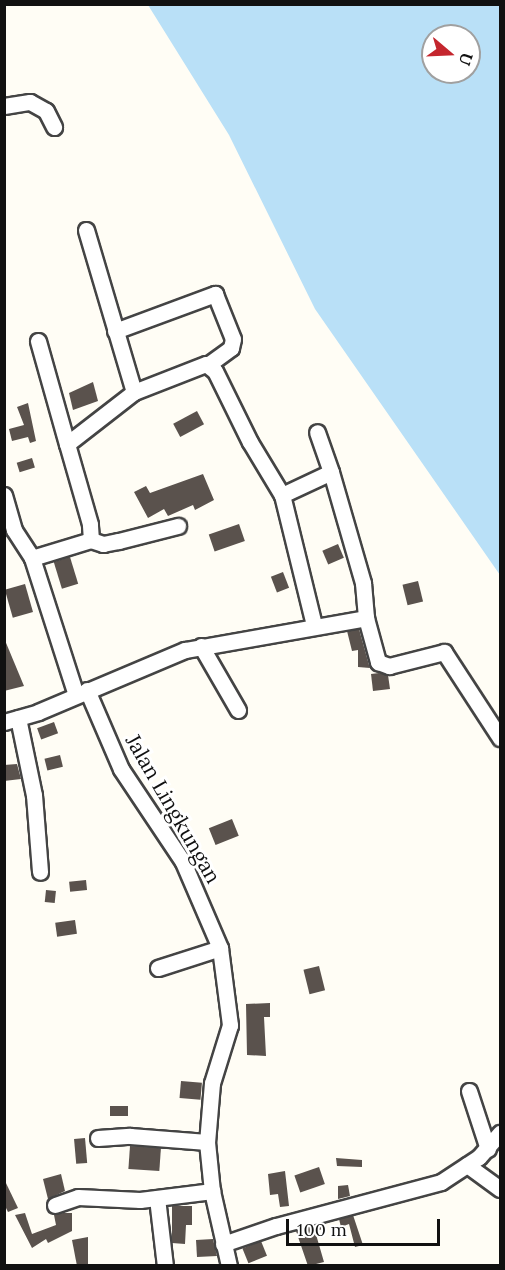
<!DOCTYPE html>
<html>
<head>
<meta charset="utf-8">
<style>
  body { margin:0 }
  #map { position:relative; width:505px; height:1270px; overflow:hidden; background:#fffdf5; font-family:Lora,serif }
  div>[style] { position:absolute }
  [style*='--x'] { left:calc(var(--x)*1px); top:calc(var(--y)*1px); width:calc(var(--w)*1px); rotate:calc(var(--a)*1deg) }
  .water>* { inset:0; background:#b9e0f7 }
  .building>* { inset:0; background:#5a524d; transform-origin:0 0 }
  .roads { filter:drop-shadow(2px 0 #444) drop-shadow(-2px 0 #444) drop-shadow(0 2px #444) drop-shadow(0 -2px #444) }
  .minor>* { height:15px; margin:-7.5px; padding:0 7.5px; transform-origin:7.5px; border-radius:7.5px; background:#fff }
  span { translate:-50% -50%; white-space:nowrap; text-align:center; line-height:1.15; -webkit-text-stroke:6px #fff; paint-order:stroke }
  .street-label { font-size:21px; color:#111 }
  .frame { position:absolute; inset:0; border:6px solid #111; pointer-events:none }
  .north { position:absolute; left:421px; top:24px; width:60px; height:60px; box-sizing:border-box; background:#fff; border:2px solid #a0a0a0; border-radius:50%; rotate:109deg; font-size:16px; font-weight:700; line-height:24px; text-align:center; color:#111 }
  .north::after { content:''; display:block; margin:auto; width:21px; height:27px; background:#c4262e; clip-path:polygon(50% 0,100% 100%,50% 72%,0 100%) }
  .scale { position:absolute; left:286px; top:1219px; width:154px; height:27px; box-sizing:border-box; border:3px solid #111; border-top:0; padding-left:8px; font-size:18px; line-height:21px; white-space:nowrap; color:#111; -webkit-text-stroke:4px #fff; paint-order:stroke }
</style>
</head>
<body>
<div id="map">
  <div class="water">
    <div style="clip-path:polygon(evenodd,148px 5px,500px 5px,500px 575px,315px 309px,229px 135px,148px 5px,433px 36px,469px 36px,469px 72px,433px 72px,433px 36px)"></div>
  </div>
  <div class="building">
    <div style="clip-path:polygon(93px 382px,98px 401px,73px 410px,69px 393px)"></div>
    <div style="clip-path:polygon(28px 403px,36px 441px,30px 443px,28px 437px,12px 441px,9px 429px,24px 425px,17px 407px)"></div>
    <div style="left:197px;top:411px;width:15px;height:27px;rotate:62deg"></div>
    <div style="left:32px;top:458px;width:10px;height:16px;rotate:73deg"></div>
    <div style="clip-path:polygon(203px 474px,214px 500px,195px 510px,193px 505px,168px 516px,164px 509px,148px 518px,134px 492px,146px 486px,150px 493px)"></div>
    <div style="left:239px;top:524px;width:18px;height:32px;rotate:71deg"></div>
    <div style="left:338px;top:544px;width:15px;height:17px;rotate:67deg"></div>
    <div style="left:70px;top:557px;width:28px;height:17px;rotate:73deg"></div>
    <div style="left:283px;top:572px;width:17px;height:13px;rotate:69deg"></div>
    <div style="left:418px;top:581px;width:21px;height:16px;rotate:76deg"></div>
    <div style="left:25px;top:584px;width:29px;height:21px;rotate:74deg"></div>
    <div style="clip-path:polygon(359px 629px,369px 665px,370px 668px,358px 667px,358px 650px,352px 651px,347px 631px)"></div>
    <div style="clip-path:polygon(4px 638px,24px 686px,4px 691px)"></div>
    <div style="clip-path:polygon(379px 673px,388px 675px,390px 689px,373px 691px,371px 674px)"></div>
    <div style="left:54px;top:722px;width:12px;height:18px;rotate:70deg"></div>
    <div style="left:60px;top:755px;width:12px;height:16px;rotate:76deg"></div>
    <div style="clip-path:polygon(17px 764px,21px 779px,4px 781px,4px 765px)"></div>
    <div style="left:232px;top:819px;width:18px;height:25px;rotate:68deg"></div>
    <div style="left:86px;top:880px;width:10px;height:17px;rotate:84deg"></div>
    <div style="left:46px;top:890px;width:10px;height:12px;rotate:6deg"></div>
    <div style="left:75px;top:920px;width:14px;height:20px;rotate:82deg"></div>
    <div style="left:319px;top:966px;width:25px;height:16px;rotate:76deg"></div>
    <div style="clip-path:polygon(270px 1003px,270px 1017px,264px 1017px,266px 1056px,247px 1055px,246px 1004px)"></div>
    <div style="left:181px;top:1081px;width:21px;height:17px;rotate:5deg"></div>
    <div style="left:110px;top:1106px;width:18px;height:10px"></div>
    <div style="left:85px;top:1138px;width:25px;height:11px;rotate:85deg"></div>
    <div style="left:130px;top:1146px;width:31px;height:23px;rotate:4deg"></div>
    <div style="clip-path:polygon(336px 1158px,362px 1160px,362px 1167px,337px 1166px)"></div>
    <div style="left:319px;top:1167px;width:18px;height:26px;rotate:71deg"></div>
    <div style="clip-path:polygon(285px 1171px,289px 1206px,280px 1207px,278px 1194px,270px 1195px,268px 1174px)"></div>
    <div style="clip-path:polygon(61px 1174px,65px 1191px,48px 1199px,43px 1179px)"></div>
    <div style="clip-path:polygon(4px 1179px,18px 1208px,8px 1212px,4px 1204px)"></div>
    <div style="clip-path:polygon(348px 1185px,350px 1196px,338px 1199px,338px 1186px)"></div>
    <div style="clip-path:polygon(172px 1206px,192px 1206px,192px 1225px,186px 1225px,185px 1244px,172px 1243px)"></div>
    <div style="clip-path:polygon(25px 1213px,32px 1234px,56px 1225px,54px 1215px,63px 1213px,72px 1213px,72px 1231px,48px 1243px,46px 1239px,32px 1248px,15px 1215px)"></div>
    <div style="clip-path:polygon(353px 1215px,363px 1245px,355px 1247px,349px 1224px,341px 1227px,339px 1219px)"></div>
    <div style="clip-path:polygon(322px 1224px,323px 1229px,315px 1231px,324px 1262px,308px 1266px,296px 1231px)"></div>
    <div style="clip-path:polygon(88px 1237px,88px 1266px,77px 1266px,72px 1240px)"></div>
    <div style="clip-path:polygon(213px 1239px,217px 1256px,197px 1257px,196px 1240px)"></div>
    <div style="left:261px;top:1241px;width:16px;height:20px;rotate:68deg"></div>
  </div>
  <div class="roads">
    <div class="minor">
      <div style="--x:4;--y:106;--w:26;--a:-9"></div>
      <div style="--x:30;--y:102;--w:18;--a:29"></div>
      <div style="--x:46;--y:111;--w:18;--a:63"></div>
      <div style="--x:86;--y:230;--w:169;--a:73.5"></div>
      <div style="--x:115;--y:331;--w:107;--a:-20.3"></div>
      <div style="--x:215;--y:294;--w:48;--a:68.2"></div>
      <div style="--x:233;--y:339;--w:9;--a:103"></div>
      <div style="--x:231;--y:348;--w:27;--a:144"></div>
      <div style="--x:38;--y:341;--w:107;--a:74.3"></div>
      <div style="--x:331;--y:472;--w:116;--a:73.9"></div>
      <div style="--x:363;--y:583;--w:35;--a:85"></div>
      <div style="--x:366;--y:618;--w:46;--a:74.7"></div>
      <div style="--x:378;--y:662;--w:12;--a:20"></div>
      <div style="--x:389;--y:666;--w:57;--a:-14.3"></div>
      <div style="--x:444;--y:652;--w:103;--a:56.9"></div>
      <div style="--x:4;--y:495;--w:36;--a:74"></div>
      <div style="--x:14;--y:530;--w:33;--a:57"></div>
      <div style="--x:32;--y:558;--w:144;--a:72.2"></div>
      <div style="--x:91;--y:540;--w:16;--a:-94"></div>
      <div style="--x:90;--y:524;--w:83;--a:-106"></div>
      <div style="--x:67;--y:444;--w:85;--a:-37.8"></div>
      <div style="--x:134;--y:392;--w:77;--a:-21.3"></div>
      <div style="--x:206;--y:364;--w:11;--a:38"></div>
      <div style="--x:215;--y:371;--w:79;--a:63.8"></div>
      <div style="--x:250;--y:442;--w:62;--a:58.9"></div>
      <div style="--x:32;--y:558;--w:62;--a:-17"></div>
      <div style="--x:91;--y:540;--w:13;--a:18"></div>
      <div style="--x:103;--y:544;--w:16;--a:-11"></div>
      <div style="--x:119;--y:541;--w:61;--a:-14.3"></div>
      <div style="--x:314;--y:625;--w:134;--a:-103.8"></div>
      <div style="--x:282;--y:495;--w:54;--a:-25.1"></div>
      <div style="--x:331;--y:472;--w:42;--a:-109.3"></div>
      <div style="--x:201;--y:646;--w:74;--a:60"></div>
      <div style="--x:87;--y:690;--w:86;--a:66.7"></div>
      <div style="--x:121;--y:769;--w:112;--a:56.3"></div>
      <div style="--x:183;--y:862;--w:94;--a:66.7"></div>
      <div style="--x:220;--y:948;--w:78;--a:82.6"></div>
      <div style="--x:230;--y:1025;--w:61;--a:107.2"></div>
      <div style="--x:212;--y:1083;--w:59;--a:94.8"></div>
      <div style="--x:207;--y:1142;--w:49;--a:84.2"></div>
      <div style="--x:212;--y:1191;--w:77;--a:77.2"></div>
      <div style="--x:18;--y:718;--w:79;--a:78.3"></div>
      <div style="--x:34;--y:795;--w:77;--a:85.5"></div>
      <div style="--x:4;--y:722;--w:35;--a:-16"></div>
      <div style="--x:38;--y:712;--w:160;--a:-22.9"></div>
      <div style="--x:185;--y:650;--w:184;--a:-10"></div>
      <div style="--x:158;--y:968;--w:65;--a:-17.9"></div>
      <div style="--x:469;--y:1091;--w:61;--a:71.9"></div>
      <div style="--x:98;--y:1138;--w:32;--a:-4"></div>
      <div style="--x:130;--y:1136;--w:77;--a:4.5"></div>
      <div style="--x:467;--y:1165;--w:41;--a:36"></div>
      <div style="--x:157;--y:1198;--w:68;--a:83.3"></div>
      <div style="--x:55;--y:1205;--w:24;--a:-19"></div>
      <div style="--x:78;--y:1197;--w:62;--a:2.8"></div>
      <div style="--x:140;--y:1200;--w:73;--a:-7.1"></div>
      <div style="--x:223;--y:1244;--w:56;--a:-18.8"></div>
      <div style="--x:276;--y:1226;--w:171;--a:-14.9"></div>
      <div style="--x:441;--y:1182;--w:45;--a:-33.3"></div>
      <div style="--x:479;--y:1157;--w:32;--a:-49"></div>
    </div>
  </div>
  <div class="street-label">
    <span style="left:173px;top:809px;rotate:60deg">Jalan Lingkungan</span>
  </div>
  <div class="frame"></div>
  <div class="north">U</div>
  <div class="scale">100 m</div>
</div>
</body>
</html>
